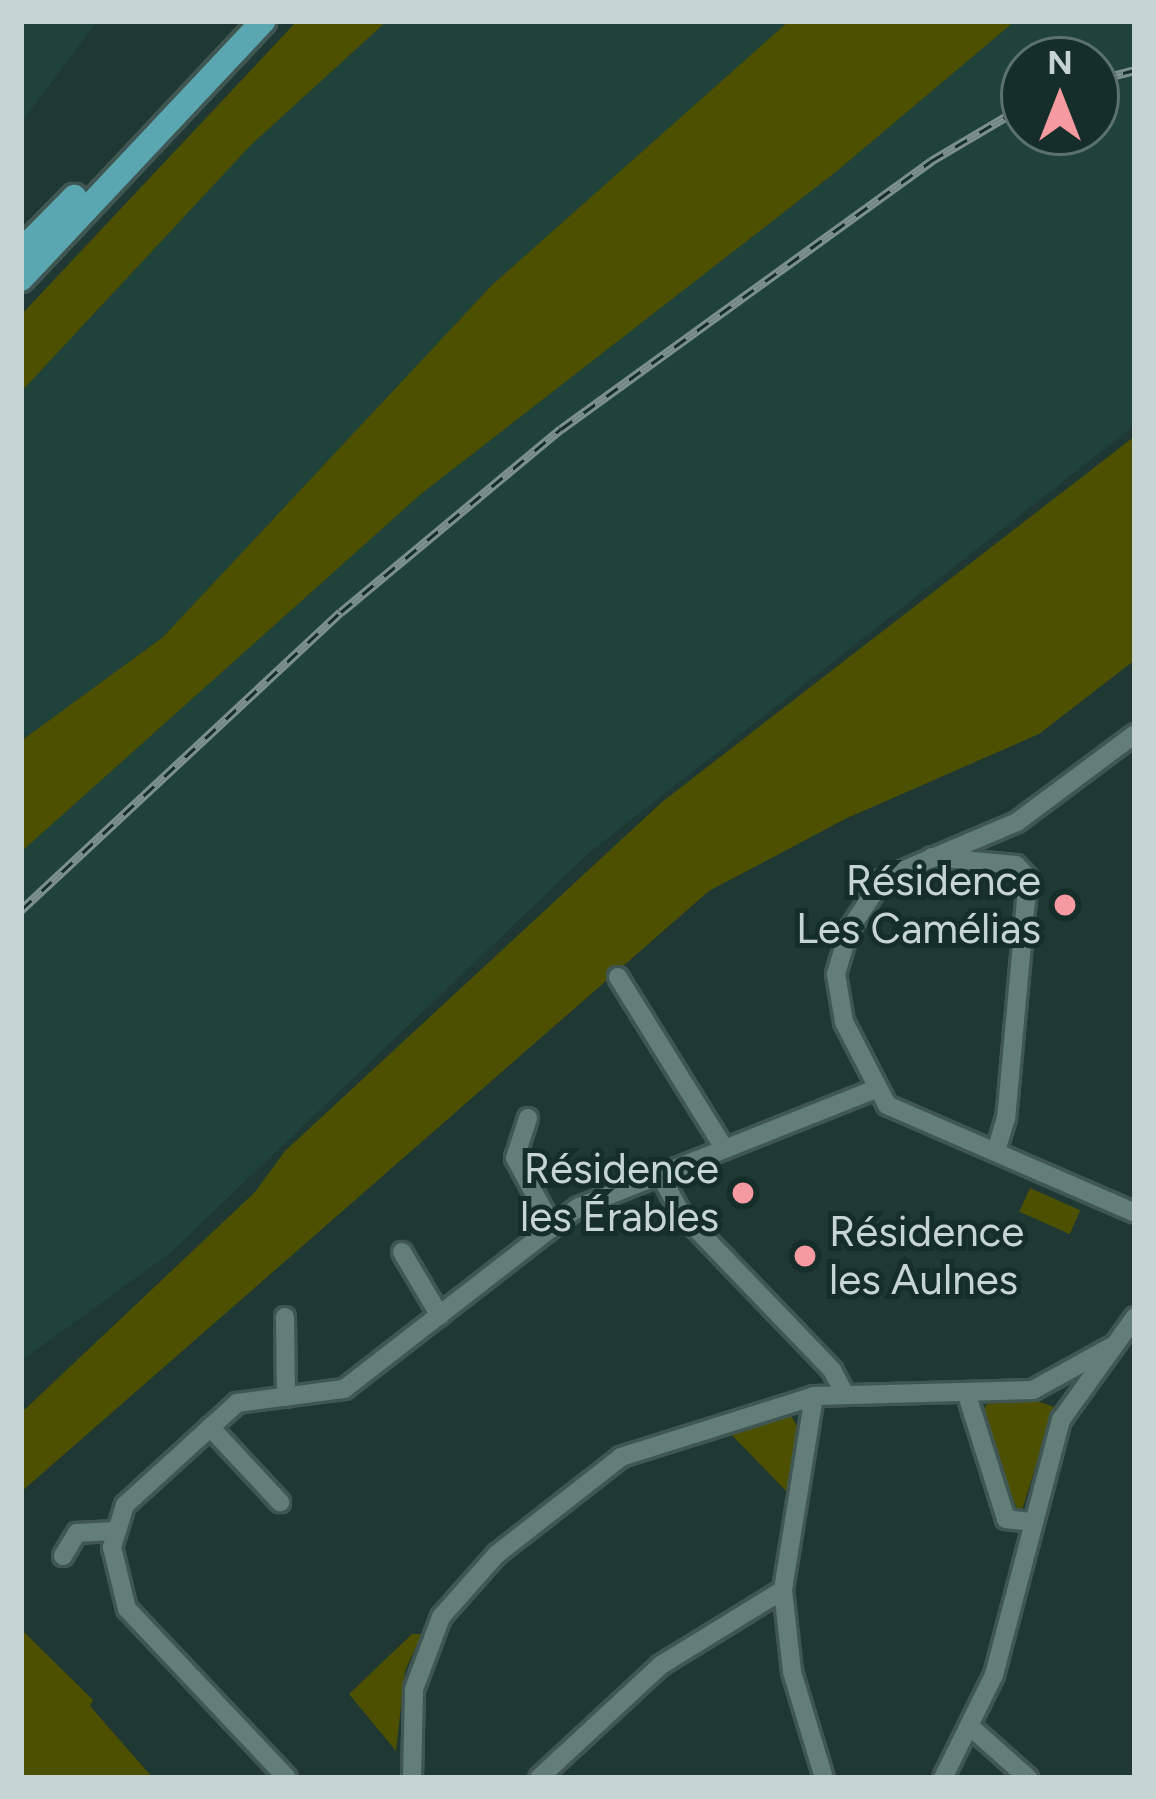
<!DOCTYPE html>
<html>
<head>
<meta charset="utf-8">
<style>
  body { margin:0 }
  #map { position:relative; width:1156px; height:1799px; overflow:hidden; background:#1f3833; font-family:Figtree,sans-serif }
  div>[style] { position:absolute }
  [style*='--x'] { left:calc(var(--x)*1px); top:calc(var(--y)*1px); width:calc(var(--w)*1px); rotate:calc(var(--a)*1deg) }
  .built>* { inset:0; background:#1f423b }
  .green>* { inset:0; background:#4c5000; transform-origin:0 0 }
  .roads { filter:drop-shadow(3px 0 #405652) drop-shadow(-3px 0 #405652) drop-shadow(0 3px #405652) drop-shadow(0 -3px #405652) }
  .minor>* { height:18px; margin:-9px; padding:0 9px; transform-origin:9px; border-radius:9px; background:#627e77 }
  .major>* { height:24px; margin:-12px; padding:0 12px; transform-origin:12px; border-radius:12px; background:#5aa7b1 }
  .rail>* { height:9px; margin-top:-4.5px; transform-origin:0; background:repeating-linear-gradient(90deg,#152e29 0 14px,#7d908c 0 28px); box-sizing:border-box; border-block:3px solid #7d908c }
  .dots>* { width:33px; height:33px; translate:-50% -50%; box-sizing:border-box; border:6px solid #152e29; border-radius:50% }
  span { translate:-50% -50%; white-space:nowrap; text-align:center; line-height:1.15; -webkit-text-stroke:10px #152e29; paint-order:stroke }
  .poi-label { font-size:42px; color:#c6d5d1 }
  .right { translate:-100% -50%; text-align:right }
  .left { translate:0 -50%; text-align:left }
  .frame { position:absolute; inset:0; border:24px solid #c6d5d1; pointer-events:none }
  .north { position:absolute; left:1000px; top:36px; width:120px; height:120px; box-sizing:border-box; background:#152e29; border:3px solid #5c716c; border-radius:50%; rotate:0deg; font-size:33px; font-weight:700; line-height:48px; text-align:center; color:#c6d5d1 }
  .north::after { content:''; display:block; margin:auto; width:42px; height:54px; background:#f49aa0; clip-path:polygon(50% 0,100% 100%,50% 72%,0 100%) }
</style>
</head>
<body>
<div id="map">
  <div class="built">
    <div style="clip-path:polygon(21px 21px,98px 21px,21px 123px)"></div>
    <div style="clip-path:polygon(387px 21px,789px 21px,492px 285px,163px 637px,21px 741px,21px 392px,250px 146px)"></div>
    <div style="clip-path:polygon(evenodd,1015px 21px,1135px 21px,1135px 425px,590px 852px,169px 1254px,21px 1361px,21px 852px,421px 494px,837px 171px,1015px 21px,1024px 60px,1096px 60px,1096px 132px,1024px 132px,1024px 60px)"></div>
  </div>
  <div class="green">
    <div style="clip-path:polygon(297px 21px,387px 21px,250px 146px,21px 392px,21px 315px)"></div>
    <div style="clip-path:polygon(789px 21px,1015px 21px,837px 171px,421px 494px,21px 852px,21px 741px,163px 637px,492px 285px)"></div>
    <div style="clip-path:polygon(1135px 436px,1135px 660px,1039px 734px,845px 819px,709px 891px,21px 1492px,21px 1413px,255px 1192px,285px 1151px,662px 802px)"></div>
    <div style="left:1030px;top:1188px;width:55px;height:26px;rotate:24deg"></div>
    <div style="clip-path:polygon(1032px 1399px,1054px 1407px,1020px 1517px,981px 1414px,987px 1404px)"></div>
    <div style="clip-path:polygon(788px 1411px,802px 1434px,787px 1492px,726px 1429px)"></div>
    <div style="clip-path:polygon(21px 1629px,93px 1700px,90px 1706px,153px 1778px,21px 1778px)"></div>
    <div style="clip-path:polygon(412px 1634px,422px 1634px,405px 1671px,396px 1751px,349px 1694px)"></div>
  </div>
  <div class="roads">
    <div class="minor">
      <div style="--x:1135;--y:734;--w:147;--a:143.3"></div>
      <div style="--x:1017;--y:822;--w:146;--a:157"></div>
      <div style="--x:883;--y:879;--w:61;--a:123.7"></div>
      <div style="--x:849;--y:930;--w:46;--a:106.5"></div>
      <div style="--x:836;--y:974;--w:49;--a:80.5"></div>
      <div style="--x:844;--y:1022;--w:93;--a:62.6"></div>
      <div style="--x:887;--y:1105;--w:270;--a:23.5"></div>
      <div style="--x:932;--y:857;--w:84;--a:5.4"></div>
      <div style="--x:1016;--y:865;--w:18;--a:47"></div>
      <div style="--x:1028;--y:878;--w:241;--a:95.2"></div>
      <div style="--x:1006;--y:1118;--w:34;--a:107"></div>
      <div style="--x:618;--y:977;--w:201;--a:58.2"></div>
      <div style="--x:528;--y:1118;--w:42;--a:108"></div>
      <div style="--x:515;--y:1158;--w:77;--a:61.4"></div>
      <div style="--x:659;--y:1173;--w:46;--a:61.2"></div>
      <div style="--x:681;--y:1213;--w:218;--a:46.1"></div>
      <div style="--x:832;--y:1370;--w:26;--a:62"></div>
      <div style="--x:402;--y:1252;--w:74;--a:59.3"></div>
      <div style="--x:285;--y:1317;--w:80;--a:89.3"></div>
      <div style="--x:967;--y:1395;--w:130;--a:72.5"></div>
      <div style="--x:1006;--y:1519;--w:24;--a:7"></div>
      <div style="--x:814;--y:1396;--w:196;--a:99.1"></div>
      <div style="--x:783;--y:1590;--w:82;--a:83.7"></div>
      <div style="--x:792;--y:1672;--w:111;--a:73.2"></div>
      <div style="--x:210;--y:1427;--w:103;--a:47"></div>
      <div style="--x:63;--y:1556;--w:27;--a:-59"></div>
      <div style="--x:77;--y:1533;--w:37;--a:-3"></div>
      <div style="--x:973;--y:1729;--w:74;--a:41.7"></div>
      <div style="--x:287;--y:1778;--w:233;--a:-133.4"></div>
      <div style="--x:127;--y:1609;--w:64;--a:-103.6"></div>
      <div style="--x:112;--y:1547;--w:44;--a:-72.8"></div>
      <div style="--x:125;--y:1505;--w:151;--a:-42.3"></div>
      <div style="--x:237;--y:1403;--w:108;--a:-7.5"></div>
      <div style="--x:344;--y:1389;--w:297;--a:-37.8"></div>
      <div style="--x:579;--y:1207;--w:316;--a:-21.7"></div>
      <div style="--x:412;--y:1778;--w:89;--a:-88.7"></div>
      <div style="--x:414;--y:1689;--w:77;--a:-69.4"></div>
      <div style="--x:441;--y:1617;--w:84;--a:-48.4"></div>
      <div style="--x:497;--y:1554;--w:157;--a:-38"></div>
      <div style="--x:621;--y:1457;--w:202;--a:-17.5"></div>
      <div style="--x:814;--y:1396;--w:219;--a:-1.6"></div>
      <div style="--x:1033;--y:1390;--w:89;--a:-28.9"></div>
      <div style="--x:539;--y:1778;--w:166;--a:-42.8"></div>
      <div style="--x:661;--y:1665;--w:143;--a:-31.6"></div>
      <div style="--x:943;--y:1778;--w:115;--a:-63.7"></div>
      <div style="--x:994;--y:1675;--w:264;--a:-75.3"></div>
      <div style="--x:1061;--y:1420;--w:127;--a:-54.3"></div>
    </div>
    <div class="major">
      <div style="--x:21;--y:251;--w:76;--a:-45.5"></div>
      <div style="--x:21;--y:279;--w:354;--a:-46.8"></div>
    </div>
  </div>
  <div class="rail">
    <div style="--x:1096;--y:80;--w:40;--a:-14.4"></div>
    <div style="--x:21;--y:910;--w:437;--a:-43"></div>
    <div style="--x:341;--y:612;--w:286;--a:-39.8"></div>
    <div style="--x:561;--y:429;--w:457;--a:-35.9"></div>
    <div style="--x:931;--y:161;--w:108;--a:-30.6"></div>
  </div>
  <div class="dots">
    <div style="left:1065px;top:905px;background:#f49aa0"></div>
    <div style="left:743px;top:1193px;background:#f49aa0"></div>
    <div style="left:805px;top:1256px;background:#f49aa0"></div>
  </div>
  <div class="poi-label">
    <span class="right" style="left:1041px;top:905px">Résidence<br>Les Camélias</span>
    <span class="right" style="left:719px;top:1193px">Résidence<br>les Érables</span>
    <span class="left" style="left:829px;top:1256px">Résidence<br>les Aulnes</span>
  </div>
  <div class="frame"></div>
  <div class="north">N</div>
</div>
</body>
</html>
